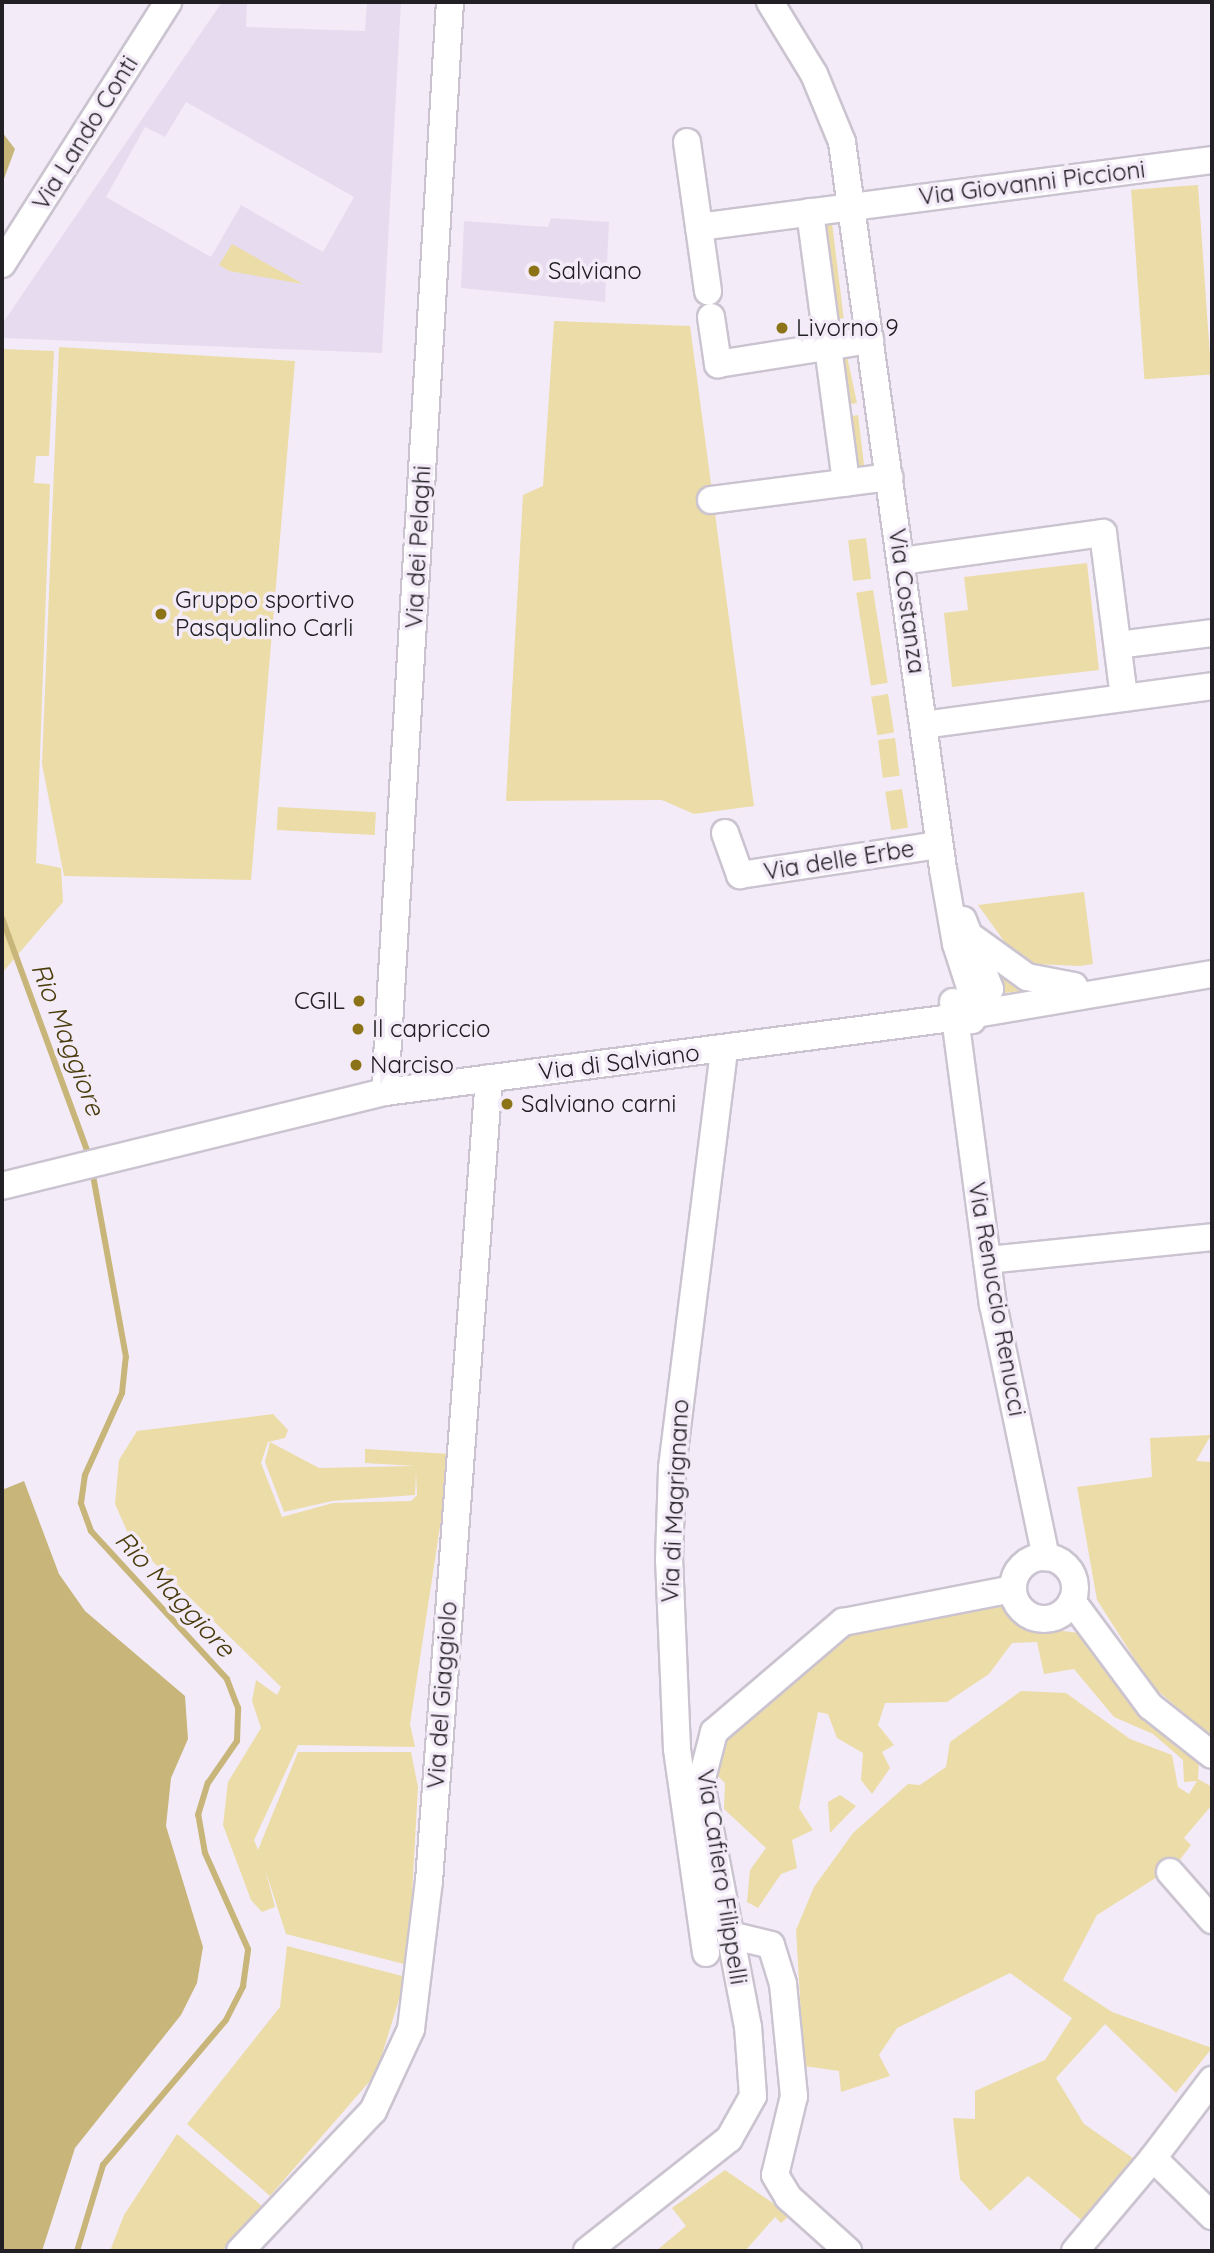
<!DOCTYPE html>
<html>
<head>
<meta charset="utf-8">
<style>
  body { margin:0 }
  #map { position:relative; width:1214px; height:2253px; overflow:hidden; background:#f3ebf8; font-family:Quicksand,sans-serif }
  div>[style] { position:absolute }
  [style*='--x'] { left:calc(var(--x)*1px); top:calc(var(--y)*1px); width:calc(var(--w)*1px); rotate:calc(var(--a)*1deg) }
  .built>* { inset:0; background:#e7dcef }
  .green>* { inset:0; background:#ecdca7; transform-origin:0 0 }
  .water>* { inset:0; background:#c8b579 }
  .stream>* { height:6px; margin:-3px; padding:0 3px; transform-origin:3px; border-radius:3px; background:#c8b579 }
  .roads { filter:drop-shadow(2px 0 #cbc4d0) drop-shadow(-2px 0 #cbc4d0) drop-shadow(0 2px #cbc4d0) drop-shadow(0 -2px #cbc4d0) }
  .minor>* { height:26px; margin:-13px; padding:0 13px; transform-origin:13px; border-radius:13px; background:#fff }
  .minor>.ring { margin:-13px; padding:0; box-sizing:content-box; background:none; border:26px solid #fff; border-radius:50% }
  .dots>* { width:19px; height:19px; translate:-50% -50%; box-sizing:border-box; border:4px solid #f3ebf8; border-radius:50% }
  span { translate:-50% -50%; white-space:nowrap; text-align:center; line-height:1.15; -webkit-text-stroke:7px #f3ebf8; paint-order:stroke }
  .street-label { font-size:24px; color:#222024 }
  .poi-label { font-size:24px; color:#222024 }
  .left { translate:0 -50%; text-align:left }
  .right { translate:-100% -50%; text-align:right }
  .water-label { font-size:26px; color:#493b0a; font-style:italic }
  .frame { position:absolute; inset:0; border:4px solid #222024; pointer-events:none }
</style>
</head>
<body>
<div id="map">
  <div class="built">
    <div style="clip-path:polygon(evenodd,222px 2px,247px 2px,246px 27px,365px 31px,367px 2px,401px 2px,382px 353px,2px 338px,2px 324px,222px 2px,186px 102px,354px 197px,323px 252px,241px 205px,211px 257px,106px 197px,145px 127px,165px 137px,186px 102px)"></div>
    <div style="clip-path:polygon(551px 218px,609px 222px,605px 302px,461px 288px,464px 221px,548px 227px)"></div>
  </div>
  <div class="green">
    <div style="left:1198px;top:185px;width:190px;height:67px;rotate:86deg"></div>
    <div style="left:832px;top:223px;width:96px;height:11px;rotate:83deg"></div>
    <div style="clip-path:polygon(232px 244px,303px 284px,229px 271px,219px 265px)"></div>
    <div style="clip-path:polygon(554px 321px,690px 326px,754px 806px,694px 814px,662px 800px,506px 801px,523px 495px,543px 486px)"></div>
    <div style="clip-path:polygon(59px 347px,295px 361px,251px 880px,64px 876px,42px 764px)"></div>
    <div style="clip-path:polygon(2px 349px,54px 351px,49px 456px,36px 456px,34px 483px,50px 484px,36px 863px,61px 868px,63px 902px,2px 973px)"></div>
    <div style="clip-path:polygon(847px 356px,857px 403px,845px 405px,842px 357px)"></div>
    <div style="clip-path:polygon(858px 415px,864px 465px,857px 469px,847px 417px)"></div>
    <div style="left:866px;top:538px;width:41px;height:18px;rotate:83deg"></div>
    <div style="clip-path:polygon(1087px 563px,1099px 670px,952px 687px,944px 613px,968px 610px,964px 577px)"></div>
    <div style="left:873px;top:590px;width:94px;height:17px;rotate:81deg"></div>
    <div style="left:888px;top:694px;width:39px;height:17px;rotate:81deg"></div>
    <div style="left:895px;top:738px;width:38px;height:17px;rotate:83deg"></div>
    <div style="left:902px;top:789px;width:39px;height:17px;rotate:81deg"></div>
    <div style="left:278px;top:807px;width:98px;height:23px;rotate:3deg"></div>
    <div style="clip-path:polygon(1084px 892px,1093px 964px,1080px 966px,1035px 964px,1009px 948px,978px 905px)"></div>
    <div style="clip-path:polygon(986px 955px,1046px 988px,1004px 993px)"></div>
    <div style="clip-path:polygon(273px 1414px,288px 1430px,285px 1438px,268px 1442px,261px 1463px,282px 1517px,333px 1503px,411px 1501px,417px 1495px,416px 1472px,415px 1495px,332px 1501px,284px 1512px,265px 1462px,270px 1442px,319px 1468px,416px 1466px,365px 1463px,365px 1449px,451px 1454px,410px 1724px,415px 1747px,298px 1745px,254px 1840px,258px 1850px,298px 1752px,411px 1752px,418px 1787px,408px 1965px,286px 1934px,265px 1869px,275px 1907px,262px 1912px,251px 1900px,223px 1825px,228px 1782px,261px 1728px,252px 1701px,256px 1680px,277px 1695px,281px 1687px,131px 1540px,115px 1504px,119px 1460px,137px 1431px)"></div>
    <div style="clip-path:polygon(1211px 1435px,1196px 1461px,1212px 1462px,1212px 1737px,1152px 1686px,1097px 1600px,1077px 1487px,1152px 1477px,1150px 1438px)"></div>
    <div style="clip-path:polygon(1002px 1604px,1031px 1627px,1087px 1634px,1199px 1760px,1198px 1779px,1212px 1787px,1211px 1806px,1184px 1838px,1191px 1845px,1176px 1865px,1097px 1915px,1063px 1980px,1112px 2012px,1212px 2048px,1176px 2093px,1105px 2024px,1056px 2078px,1084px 2124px,1133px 2158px,1085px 2223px,1028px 2176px,990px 2211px,960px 2179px,953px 2118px,975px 2119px,975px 2091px,1045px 2060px,1072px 2018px,1010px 1973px,897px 2028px,879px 2055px,890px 2076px,841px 2092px,839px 2071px,804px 2066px,796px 1930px,814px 1887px,853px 1833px,908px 1784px,920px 1785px,946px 1767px,950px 1742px,1021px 1691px,1066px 1693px,1130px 1739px,1172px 1755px,1178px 1787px,1189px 1794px,1197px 1781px,1184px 1782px,1183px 1760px,1153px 1734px,1114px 1717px,1074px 1669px,1044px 1674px,1037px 1642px,1012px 1643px,989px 1674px,947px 1702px,885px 1703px,878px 1725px,894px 1745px,882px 1752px,890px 1768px,872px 1794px,861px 1780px,863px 1753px,837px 1738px,828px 1714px,818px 1712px,799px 1808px,813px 1830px,792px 1840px,797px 1868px,781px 1874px,758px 1908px,747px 1902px,750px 1870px,766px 1848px,724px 1809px,725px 1783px,715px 1773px,722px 1735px,843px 1636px)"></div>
    <div style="clip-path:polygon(840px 1795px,856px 1806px,830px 1833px,828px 1802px)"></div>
    <div style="clip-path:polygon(287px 1946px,406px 1977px,376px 2074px,270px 2196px,187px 2124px,280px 2007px)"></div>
    <div style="clip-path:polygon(177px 2134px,263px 2207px,222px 2251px,110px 2251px,124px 2215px)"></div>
    <div style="clip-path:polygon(725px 2170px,790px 2215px,781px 2223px,775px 2217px,745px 2251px,656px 2251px,686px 2226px,672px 2208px)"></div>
  </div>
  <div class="water">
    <div style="clip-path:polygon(2px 132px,15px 149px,2px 184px)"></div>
    <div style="clip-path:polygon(24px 1481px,59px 1574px,85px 1611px,185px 1696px,188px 1739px,171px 1778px,166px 1826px,203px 1947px,197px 1983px,181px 2015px,75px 2148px,42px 2251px,2px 2251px,2px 1490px)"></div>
  </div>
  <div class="stream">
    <div style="--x:2;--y:918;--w:257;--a:69.9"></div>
    <div style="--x:77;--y:2251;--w:90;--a:-73.2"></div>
    <div style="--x:103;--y:2165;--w:190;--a:-49.7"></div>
    <div style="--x:226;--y:2020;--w:38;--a:-63"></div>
    <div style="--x:243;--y:1986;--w:37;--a:-82"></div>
    <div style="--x:248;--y:1949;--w:105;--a:-114.1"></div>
    <div style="--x:205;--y:1853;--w:39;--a:-100"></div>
    <div style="--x:198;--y:1815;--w:34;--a:-73"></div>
    <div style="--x:208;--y:1783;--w:51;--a:-55.4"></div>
    <div style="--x:237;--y:1741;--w:33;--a:-88"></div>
    <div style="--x:238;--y:1708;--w:31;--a:-111"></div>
    <div style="--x:227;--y:1679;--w:201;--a:-132.6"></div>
    <div style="--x:91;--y:1531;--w:30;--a:-110"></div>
    <div style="--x:81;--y:1503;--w:28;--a:-82"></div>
    <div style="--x:85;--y:1475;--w:90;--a:-65.7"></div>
    <div style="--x:122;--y:1393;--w:36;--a:-84"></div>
    <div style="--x:126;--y:1357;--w:190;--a:-100.3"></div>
  </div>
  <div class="roads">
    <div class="minor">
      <div style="--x:770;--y:2;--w:84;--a:58.6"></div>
      <div style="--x:814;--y:74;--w:74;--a:67.6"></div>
      <div style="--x:842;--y:142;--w:734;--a:82.09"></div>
      <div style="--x:943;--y:869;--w:76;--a:80.2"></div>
      <div style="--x:956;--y:944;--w:71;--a:72.1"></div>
      <div style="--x:687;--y:142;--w:86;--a:82"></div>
      <div style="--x:699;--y:227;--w:517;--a:-7.44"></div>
      <div style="--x:810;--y:212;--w:273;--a:82.4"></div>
      <div style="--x:699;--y:227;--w:65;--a:82"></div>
      <div style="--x:2;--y:264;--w:310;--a:-57.6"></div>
      <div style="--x:711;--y:317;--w:48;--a:81.5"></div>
      <div style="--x:718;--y:364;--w:154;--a:-9"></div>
      <div style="--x:711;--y:500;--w:180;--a:-7.3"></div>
      <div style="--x:901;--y:561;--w:204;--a:-7.9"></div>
      <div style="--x:1103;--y:533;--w:166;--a:82.7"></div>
      <div style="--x:1118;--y:645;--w:95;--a:-7.3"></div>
      <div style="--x:924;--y:725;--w:291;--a:-7.7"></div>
      <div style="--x:725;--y:833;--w:45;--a:70.3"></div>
      <div style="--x:740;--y:875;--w:201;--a:-8.6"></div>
      <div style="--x:963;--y:920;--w:74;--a:68.6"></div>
      <div style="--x:990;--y:989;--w:36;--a:120"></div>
      <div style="--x:973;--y:938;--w:67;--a:35.8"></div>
      <div style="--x:1027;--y:977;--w:48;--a:10.8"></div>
      <div style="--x:953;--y:1002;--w:305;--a:82.5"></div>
      <div style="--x:993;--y:1304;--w:259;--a:78.2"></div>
      <div style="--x:385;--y:1092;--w:1092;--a:-86.59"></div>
      <div style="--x:2;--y:1186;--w:394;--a:-13.8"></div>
      <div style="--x:385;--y:1092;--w:572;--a:-7.44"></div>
      <div style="--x:952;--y:1018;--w:264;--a:-9.6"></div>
      <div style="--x:987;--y:1260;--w:226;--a:-5.8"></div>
      <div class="ring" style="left:1013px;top:1557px;width:36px;height:36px"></div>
      <div style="--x:1072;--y:1601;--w:131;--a:53.4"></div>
      <div style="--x:1150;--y:1706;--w:79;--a:38.3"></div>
      <div style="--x:1170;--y:1872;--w:64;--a:48.8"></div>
      <div style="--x:730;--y:1935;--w:42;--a:13.7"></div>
      <div style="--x:771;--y:1945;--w:41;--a:72.9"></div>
      <div style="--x:783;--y:1984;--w:113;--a:84.4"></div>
      <div style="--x:794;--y:2096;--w:81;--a:103.5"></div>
      <div style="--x:775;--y:2175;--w:26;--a:59"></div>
      <div style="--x:788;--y:2197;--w:81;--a:42"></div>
      <div style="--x:706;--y:1953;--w:206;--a:-98.1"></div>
      <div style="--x:677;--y:1749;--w:189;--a:-92.4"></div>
      <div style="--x:669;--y:1560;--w:92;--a:-88.1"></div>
      <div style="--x:672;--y:1468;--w:422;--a:-82.9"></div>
      <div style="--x:1153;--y:2158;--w:98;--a:-52.9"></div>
      <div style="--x:240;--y:2251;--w:193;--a:-46.5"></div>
      <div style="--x:373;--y:2111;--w:90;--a:-65.1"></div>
      <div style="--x:411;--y:2029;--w:149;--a:-83.1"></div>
      <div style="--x:429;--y:1881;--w:805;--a:-85.73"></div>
      <div style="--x:587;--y:2251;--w:181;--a:-38.3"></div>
      <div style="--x:729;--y:2139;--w:49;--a:-60.8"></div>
      <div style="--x:753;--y:2096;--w:69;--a:-94.1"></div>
      <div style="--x:748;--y:2027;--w:249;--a:-100.9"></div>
      <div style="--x:701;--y:1782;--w:52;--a:-75.4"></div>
      <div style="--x:714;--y:1732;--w:170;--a:-40.5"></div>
      <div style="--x:843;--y:1622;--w:173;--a:-11"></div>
      <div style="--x:1075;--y:2251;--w:121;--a:-50"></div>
      <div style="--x:1153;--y:2158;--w:83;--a:44.5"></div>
    </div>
  </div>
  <div class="dots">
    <div style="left:534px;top:271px;background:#8c7317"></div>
    <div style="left:782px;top:328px;background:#8c7317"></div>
    <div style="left:161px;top:614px;background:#8c7317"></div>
    <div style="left:359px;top:1001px;background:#8c7317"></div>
    <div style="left:358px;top:1029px;background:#8c7317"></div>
    <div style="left:356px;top:1065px;background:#8c7317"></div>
    <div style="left:507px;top:1104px;background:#8c7317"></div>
  </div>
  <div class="street-label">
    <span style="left:85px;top:133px;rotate:-58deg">Via Lando Conti</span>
    <span style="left:1032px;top:183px;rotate:-7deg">Via Giovanni Piccioni</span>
    <span style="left:418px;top:547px;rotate:-87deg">Via dei Pelaghi</span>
    <span style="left:907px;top:601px;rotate:82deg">Via Costanza</span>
    <span style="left:839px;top:860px;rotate:-9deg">Via delle Erbe</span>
    <span style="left:619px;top:1062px;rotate:-7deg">Via di Salviano</span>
    <span style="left:997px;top:1299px;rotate:80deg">Via Renuccio Renucci</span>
    <span style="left:675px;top:1501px;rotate:-87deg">Via di Magrignano</span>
    <span style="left:442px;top:1695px;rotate:-86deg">Via del Giaggiolo</span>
    <span style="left:722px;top:1877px;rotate:81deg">Via Cafiero Filippelli</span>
  </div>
  <div class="poi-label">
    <span class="left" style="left:548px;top:271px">Salviano</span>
    <span class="left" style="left:796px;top:328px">Livorno 9</span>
    <span class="left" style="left:175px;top:614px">Gruppo sportivo<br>Pasqualino Carli</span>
    <span class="right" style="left:345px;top:1001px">CGIL</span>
    <span class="left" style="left:372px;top:1029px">Il capriccio</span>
    <span class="left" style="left:370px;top:1065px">Narciso</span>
    <span class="left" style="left:521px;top:1104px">Salviano carni</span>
  </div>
  <div class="water-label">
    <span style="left:68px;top:1039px;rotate:69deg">Rio Maggiore</span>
    <span style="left:175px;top:1594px;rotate:47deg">Rio Maggiore</span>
  </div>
  <div class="frame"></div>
</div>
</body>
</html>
